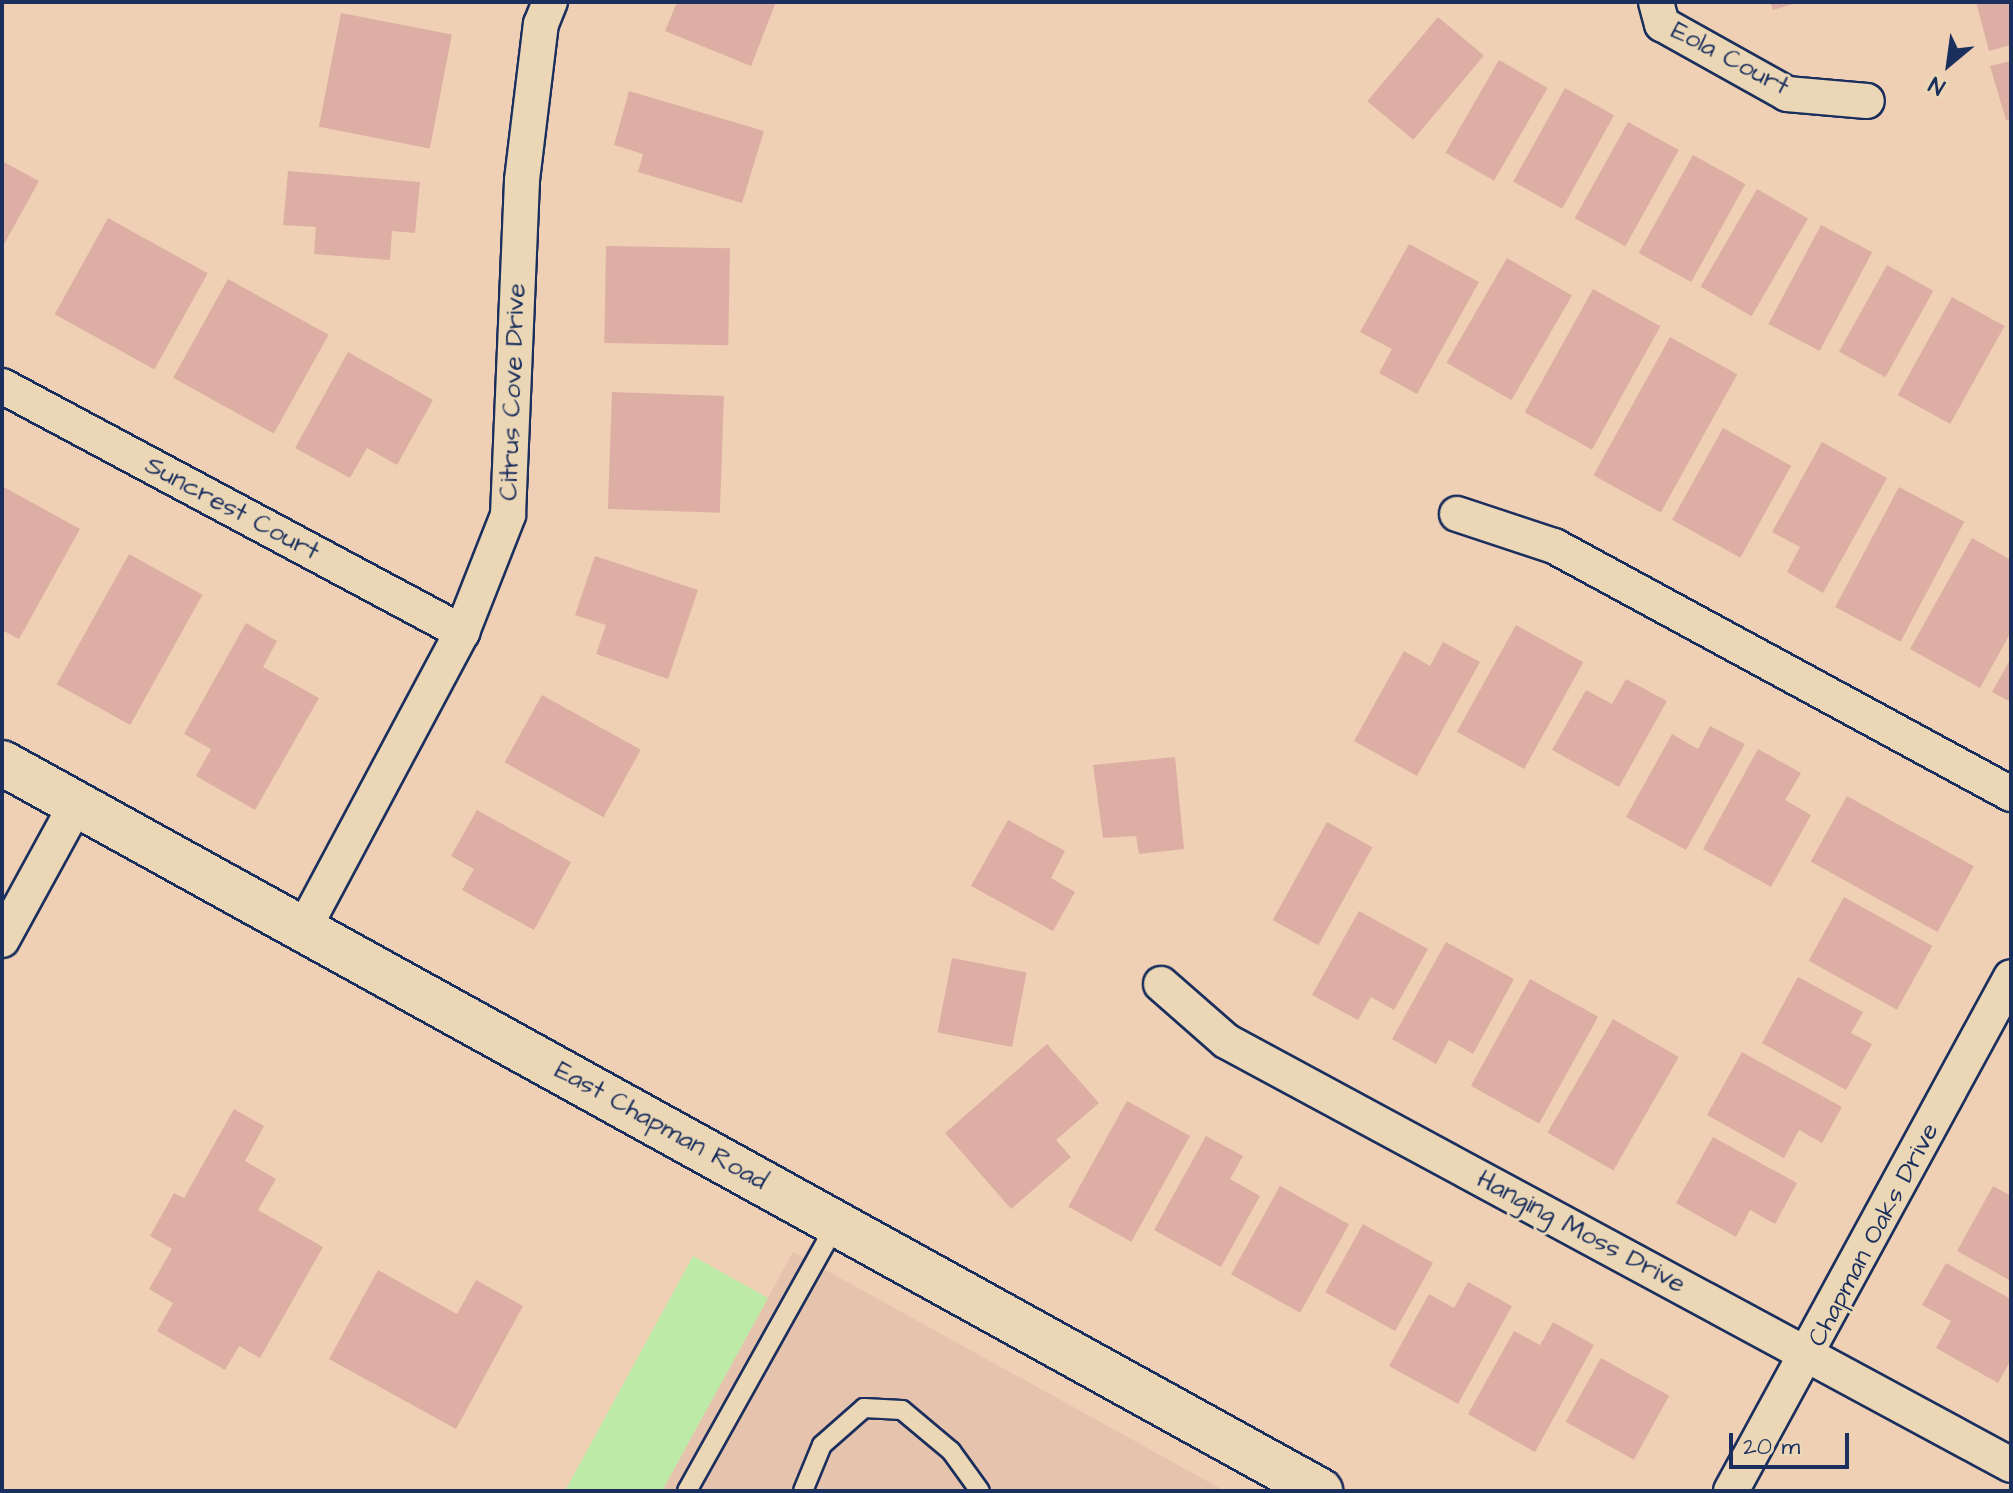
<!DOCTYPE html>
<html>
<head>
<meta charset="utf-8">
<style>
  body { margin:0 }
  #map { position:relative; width:2013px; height:1493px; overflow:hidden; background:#efd0b4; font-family:"Architects Daughter",sans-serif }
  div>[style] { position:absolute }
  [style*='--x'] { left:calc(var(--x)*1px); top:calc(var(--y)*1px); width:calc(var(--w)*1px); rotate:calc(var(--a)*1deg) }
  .built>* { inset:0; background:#e6c3ad }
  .green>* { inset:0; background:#beeaa7 }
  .building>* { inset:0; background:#ddafa4; transform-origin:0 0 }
  .roads { filter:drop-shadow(2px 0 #1b2f5e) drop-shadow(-2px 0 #1b2f5e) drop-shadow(0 2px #1b2f5e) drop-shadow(0 -2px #1b2f5e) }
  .lane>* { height:18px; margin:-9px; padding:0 9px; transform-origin:9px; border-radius:9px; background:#ebd7b6 }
  .street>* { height:34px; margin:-17px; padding:0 17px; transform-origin:17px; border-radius:17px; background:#ebd7b6 }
  .secondary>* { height:44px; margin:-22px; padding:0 22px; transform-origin:22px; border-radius:22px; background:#ebd7b6 }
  span { translate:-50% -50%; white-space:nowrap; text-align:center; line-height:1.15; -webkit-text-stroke:6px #ebd7b6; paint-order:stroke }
  .street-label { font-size:26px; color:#1b2f5e }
  .frame { position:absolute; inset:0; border:4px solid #1b2f5e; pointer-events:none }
  .north { position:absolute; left:1909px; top:24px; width:80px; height:80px; -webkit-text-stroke:6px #ebd7b6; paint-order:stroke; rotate:209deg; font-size:22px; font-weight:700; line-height:32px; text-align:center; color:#1b2f5e }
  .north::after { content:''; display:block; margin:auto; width:28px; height:36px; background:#1b2f5e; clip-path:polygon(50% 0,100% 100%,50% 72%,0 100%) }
  .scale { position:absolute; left:1729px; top:1433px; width:120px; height:36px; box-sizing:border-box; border:4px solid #1b2f5e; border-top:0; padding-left:10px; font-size:24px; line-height:28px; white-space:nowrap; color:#1b2f5e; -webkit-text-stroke:6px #ebd7b6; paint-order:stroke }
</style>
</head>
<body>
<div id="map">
  <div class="built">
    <div style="clip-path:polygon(793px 1252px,1225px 1491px,662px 1491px)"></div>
  </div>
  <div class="green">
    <div style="clip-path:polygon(693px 1256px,768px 1298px,662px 1491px,565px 1491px)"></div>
  </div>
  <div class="building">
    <div style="clip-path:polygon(677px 2px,776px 2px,751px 66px,665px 31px)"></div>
    <div style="clip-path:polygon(1770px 2px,1796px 2px,1796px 3px,1773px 10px)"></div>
    <div style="clip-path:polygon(1976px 2px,2011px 2px,2011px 45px,1989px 51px)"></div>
    <div style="left:341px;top:13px;width:113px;height:116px;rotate:11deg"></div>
    <div style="left:1438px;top:17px;width:60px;height:110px;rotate:40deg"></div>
    <div style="left:1499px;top:60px;width:56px;height:107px;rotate:30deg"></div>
    <div style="clip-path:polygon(2011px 61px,2011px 119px,2006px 120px,1990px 66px)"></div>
    <div style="left:1565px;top:88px;width:56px;height:107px;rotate:29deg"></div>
    <div style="clip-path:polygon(629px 91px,764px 131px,742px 203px,638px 172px,643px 154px,614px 145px)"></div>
    <div style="left:1628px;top:122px;width:58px;height:110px;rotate:29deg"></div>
    <div style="left:1693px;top:155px;width:60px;height:112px;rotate:29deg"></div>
    <div style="clip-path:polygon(2px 161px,39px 181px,2px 248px)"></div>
    <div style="clip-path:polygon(288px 171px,420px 182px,415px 233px,392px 231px,390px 260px,314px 254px,316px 227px,283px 225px)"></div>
    <div style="left:1757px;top:189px;width:59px;height:113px;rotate:30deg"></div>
    <div style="left:108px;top:218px;width:114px;height:110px;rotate:29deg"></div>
    <div style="left:1821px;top:225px;width:58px;height:112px;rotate:28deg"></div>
    <div style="clip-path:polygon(1409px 244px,1479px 282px,1417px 394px,1379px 373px,1392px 349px,1360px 332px)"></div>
    <div style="left:606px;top:246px;width:124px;height:97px;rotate:1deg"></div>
    <div style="left:1507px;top:258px;width:75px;height:121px;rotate:30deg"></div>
    <div style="left:1887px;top:265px;width:53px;height:99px;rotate:29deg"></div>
    <div style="left:228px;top:279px;width:115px;height:113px;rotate:29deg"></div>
    <div style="left:1593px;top:289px;width:77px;height:141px;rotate:29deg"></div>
    <div style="left:1952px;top:297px;width:60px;height:112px;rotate:29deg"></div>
    <div style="left:1670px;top:337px;width:77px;height:158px;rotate:29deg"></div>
    <div style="clip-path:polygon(348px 352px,433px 400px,397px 465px,367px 448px,350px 478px,295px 448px)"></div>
    <div style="left:612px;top:392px;width:112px;height:117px;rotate:2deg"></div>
    <div style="left:1723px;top:428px;width:78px;height:105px;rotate:29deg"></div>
    <div style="clip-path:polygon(1822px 442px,1887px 478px,1823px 593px,1787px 572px,1800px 547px,1772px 532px)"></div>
    <div style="clip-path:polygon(2px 486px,80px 529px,19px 639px,2px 630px)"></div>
    <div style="left:1899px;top:487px;width:74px;height:136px;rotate:28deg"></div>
    <div style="clip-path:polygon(1972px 538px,2011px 560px,2011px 632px,1980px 688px,1910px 649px)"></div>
    <div style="left:129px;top:554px;width:84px;height:149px;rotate:29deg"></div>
    <div style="clip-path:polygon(595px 556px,698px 590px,668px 679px,596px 654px,606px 625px,575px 615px)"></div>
    <div style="clip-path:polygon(246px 623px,277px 641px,263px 667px,319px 698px,255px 810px,196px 776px,211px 749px,184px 734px)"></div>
    <div style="left:1516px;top:625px;width:77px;height:122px;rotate:29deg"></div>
    <div style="clip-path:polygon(1443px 642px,1480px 662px,1417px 776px,1354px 741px,1404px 651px,1430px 666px)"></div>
    <div style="clip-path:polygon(2011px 658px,2011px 702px,1992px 692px)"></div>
    <div style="clip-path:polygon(1626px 679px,1667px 701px,1619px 787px,1552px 750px,1586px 690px,1612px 704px)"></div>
    <div style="left:542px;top:695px;width:113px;height:77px;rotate:29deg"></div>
    <div style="clip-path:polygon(1710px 726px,1745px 744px,1686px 850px,1626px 817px,1672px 734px,1698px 749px)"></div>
    <div style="clip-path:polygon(1758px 749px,1801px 773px,1785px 800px,1811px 815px,1771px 887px,1703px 849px)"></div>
    <div style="clip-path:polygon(1175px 757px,1184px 849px,1139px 854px,1136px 836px,1103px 838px,1093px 765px)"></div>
    <div style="left:1847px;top:796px;width:145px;height:75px;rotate:29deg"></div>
    <div style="clip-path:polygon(477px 810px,571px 862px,534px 930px,462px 890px,474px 869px,451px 856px)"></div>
    <div style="clip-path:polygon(1008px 820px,1065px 851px,1051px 878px,1075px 892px,1053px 931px,971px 886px)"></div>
    <div style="left:1327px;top:822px;width:52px;height:112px;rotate:29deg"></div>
    <div style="left:1844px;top:897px;width:101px;height:73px;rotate:29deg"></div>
    <div style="clip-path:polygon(1359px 911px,1428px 949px,1394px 1010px,1371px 997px,1358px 1020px,1312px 995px)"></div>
    <div style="clip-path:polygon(1446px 942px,1514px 979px,1473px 1054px,1449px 1040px,1436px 1064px,1392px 1039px)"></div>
    <div style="left:952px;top:958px;width:76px;height:76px;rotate:11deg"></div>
    <div style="clip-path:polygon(1798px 977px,1863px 1012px,1851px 1033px,1872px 1044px,1846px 1090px,1762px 1043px)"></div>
    <div style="left:1530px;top:979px;width:78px;height:122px;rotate:29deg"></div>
    <div style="left:1613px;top:1019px;width:76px;height:131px;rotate:30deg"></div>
    <div style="clip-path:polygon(1047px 1044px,1099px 1103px,1056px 1140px,1071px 1157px,1011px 1209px,945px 1133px)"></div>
    <div style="clip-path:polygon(1742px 1052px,1842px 1107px,1822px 1143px,1799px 1130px,1784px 1158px,1707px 1115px)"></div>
    <div style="left:1127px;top:1101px;width:72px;height:121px;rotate:29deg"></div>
    <div style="clip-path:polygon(234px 1109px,264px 1126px,245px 1161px,276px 1179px,258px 1210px,323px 1247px,260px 1358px,239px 1346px,225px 1370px,157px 1331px,173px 1303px,149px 1289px,172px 1249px,150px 1236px,174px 1193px,184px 1198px)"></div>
    <div style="clip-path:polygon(1206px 1136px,1243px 1156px,1230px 1179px,1260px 1196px,1221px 1267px,1154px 1230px)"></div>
    <div style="clip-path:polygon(1713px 1137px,1797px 1183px,1775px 1224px,1750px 1210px,1736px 1237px,1676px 1203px)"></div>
    <div style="left:1280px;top:1186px;width:79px;height:101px;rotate:29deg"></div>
    <div style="clip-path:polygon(1993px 1186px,2011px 1196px,2011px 1281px,1957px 1251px)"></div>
    <div style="left:1363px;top:1224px;width:80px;height:78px;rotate:29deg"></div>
    <div style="clip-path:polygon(1946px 1263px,2011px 1299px,2011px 1360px,1998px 1383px,1936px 1348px,1951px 1321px,1922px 1305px)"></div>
    <div style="clip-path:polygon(378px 1270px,457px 1314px,476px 1280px,523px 1306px,456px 1429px,329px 1359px)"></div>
    <div style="clip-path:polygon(1468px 1282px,1512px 1306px,1458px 1404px,1389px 1366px,1429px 1294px,1454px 1308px)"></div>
    <div style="clip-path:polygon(1553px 1322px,1594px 1345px,1535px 1452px,1468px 1414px,1514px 1331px,1540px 1345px)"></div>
    <div style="left:1601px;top:1358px;width:78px;height:73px;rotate:29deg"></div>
  </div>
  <div class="roads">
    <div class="lane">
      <div style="--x:687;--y:1491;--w:307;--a:-60.8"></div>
      <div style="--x:803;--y:1491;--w:50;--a:-67.6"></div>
      <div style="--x:822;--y:1445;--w:56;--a:-41.4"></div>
      <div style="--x:864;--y:1408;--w:38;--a:3"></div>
      <div style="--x:902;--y:1410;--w:64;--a:39.9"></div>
      <div style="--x:951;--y:1451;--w:49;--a:54.1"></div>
    </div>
    <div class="street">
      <div style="--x:1656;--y:2;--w:23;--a:75"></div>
      <div style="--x:1662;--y:24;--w:143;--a:29.2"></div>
      <div style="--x:1787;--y:94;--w:80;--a:5"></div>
      <div style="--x:2;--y:386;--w:522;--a:28.14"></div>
      <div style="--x:1457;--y:514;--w:102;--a:18.3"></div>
      <div style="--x:1554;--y:546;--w:520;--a:28.49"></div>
      <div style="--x:304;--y:928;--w:336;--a:-61.9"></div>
      <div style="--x:462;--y:632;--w:126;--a:-68.5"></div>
      <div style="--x:508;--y:515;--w:335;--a:-87.6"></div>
      <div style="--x:522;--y:180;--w:157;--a:-83.1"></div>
      <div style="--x:541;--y:24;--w:24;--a:-68"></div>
      <div style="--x:2;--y:940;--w:156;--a:-61.3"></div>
      <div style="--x:1161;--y:984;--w:86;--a:41.2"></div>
      <div style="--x:1226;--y:1041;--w:892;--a:28.37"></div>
      <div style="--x:1731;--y:1491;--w:585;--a:-61.42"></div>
    </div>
    <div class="secondary">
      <div style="--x:2;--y:763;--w:1506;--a:28.91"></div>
    </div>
  </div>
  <div class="street-label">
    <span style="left:1730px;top:59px;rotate:28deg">Eola Court</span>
    <span style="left:513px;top:392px;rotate:-88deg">Citrus Cove Drive</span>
    <span style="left:232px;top:509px;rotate:28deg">Suncrest Court</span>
    <span style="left:661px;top:1126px;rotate:29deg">East Chapman Road</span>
    <span style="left:1581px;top:1232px;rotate:28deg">Hanging Moss Drive</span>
    <span style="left:1874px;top:1235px;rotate:-62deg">Chapman Oaks Drive</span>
  </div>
  <div class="frame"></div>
  <div class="north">N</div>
  <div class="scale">20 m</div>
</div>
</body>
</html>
